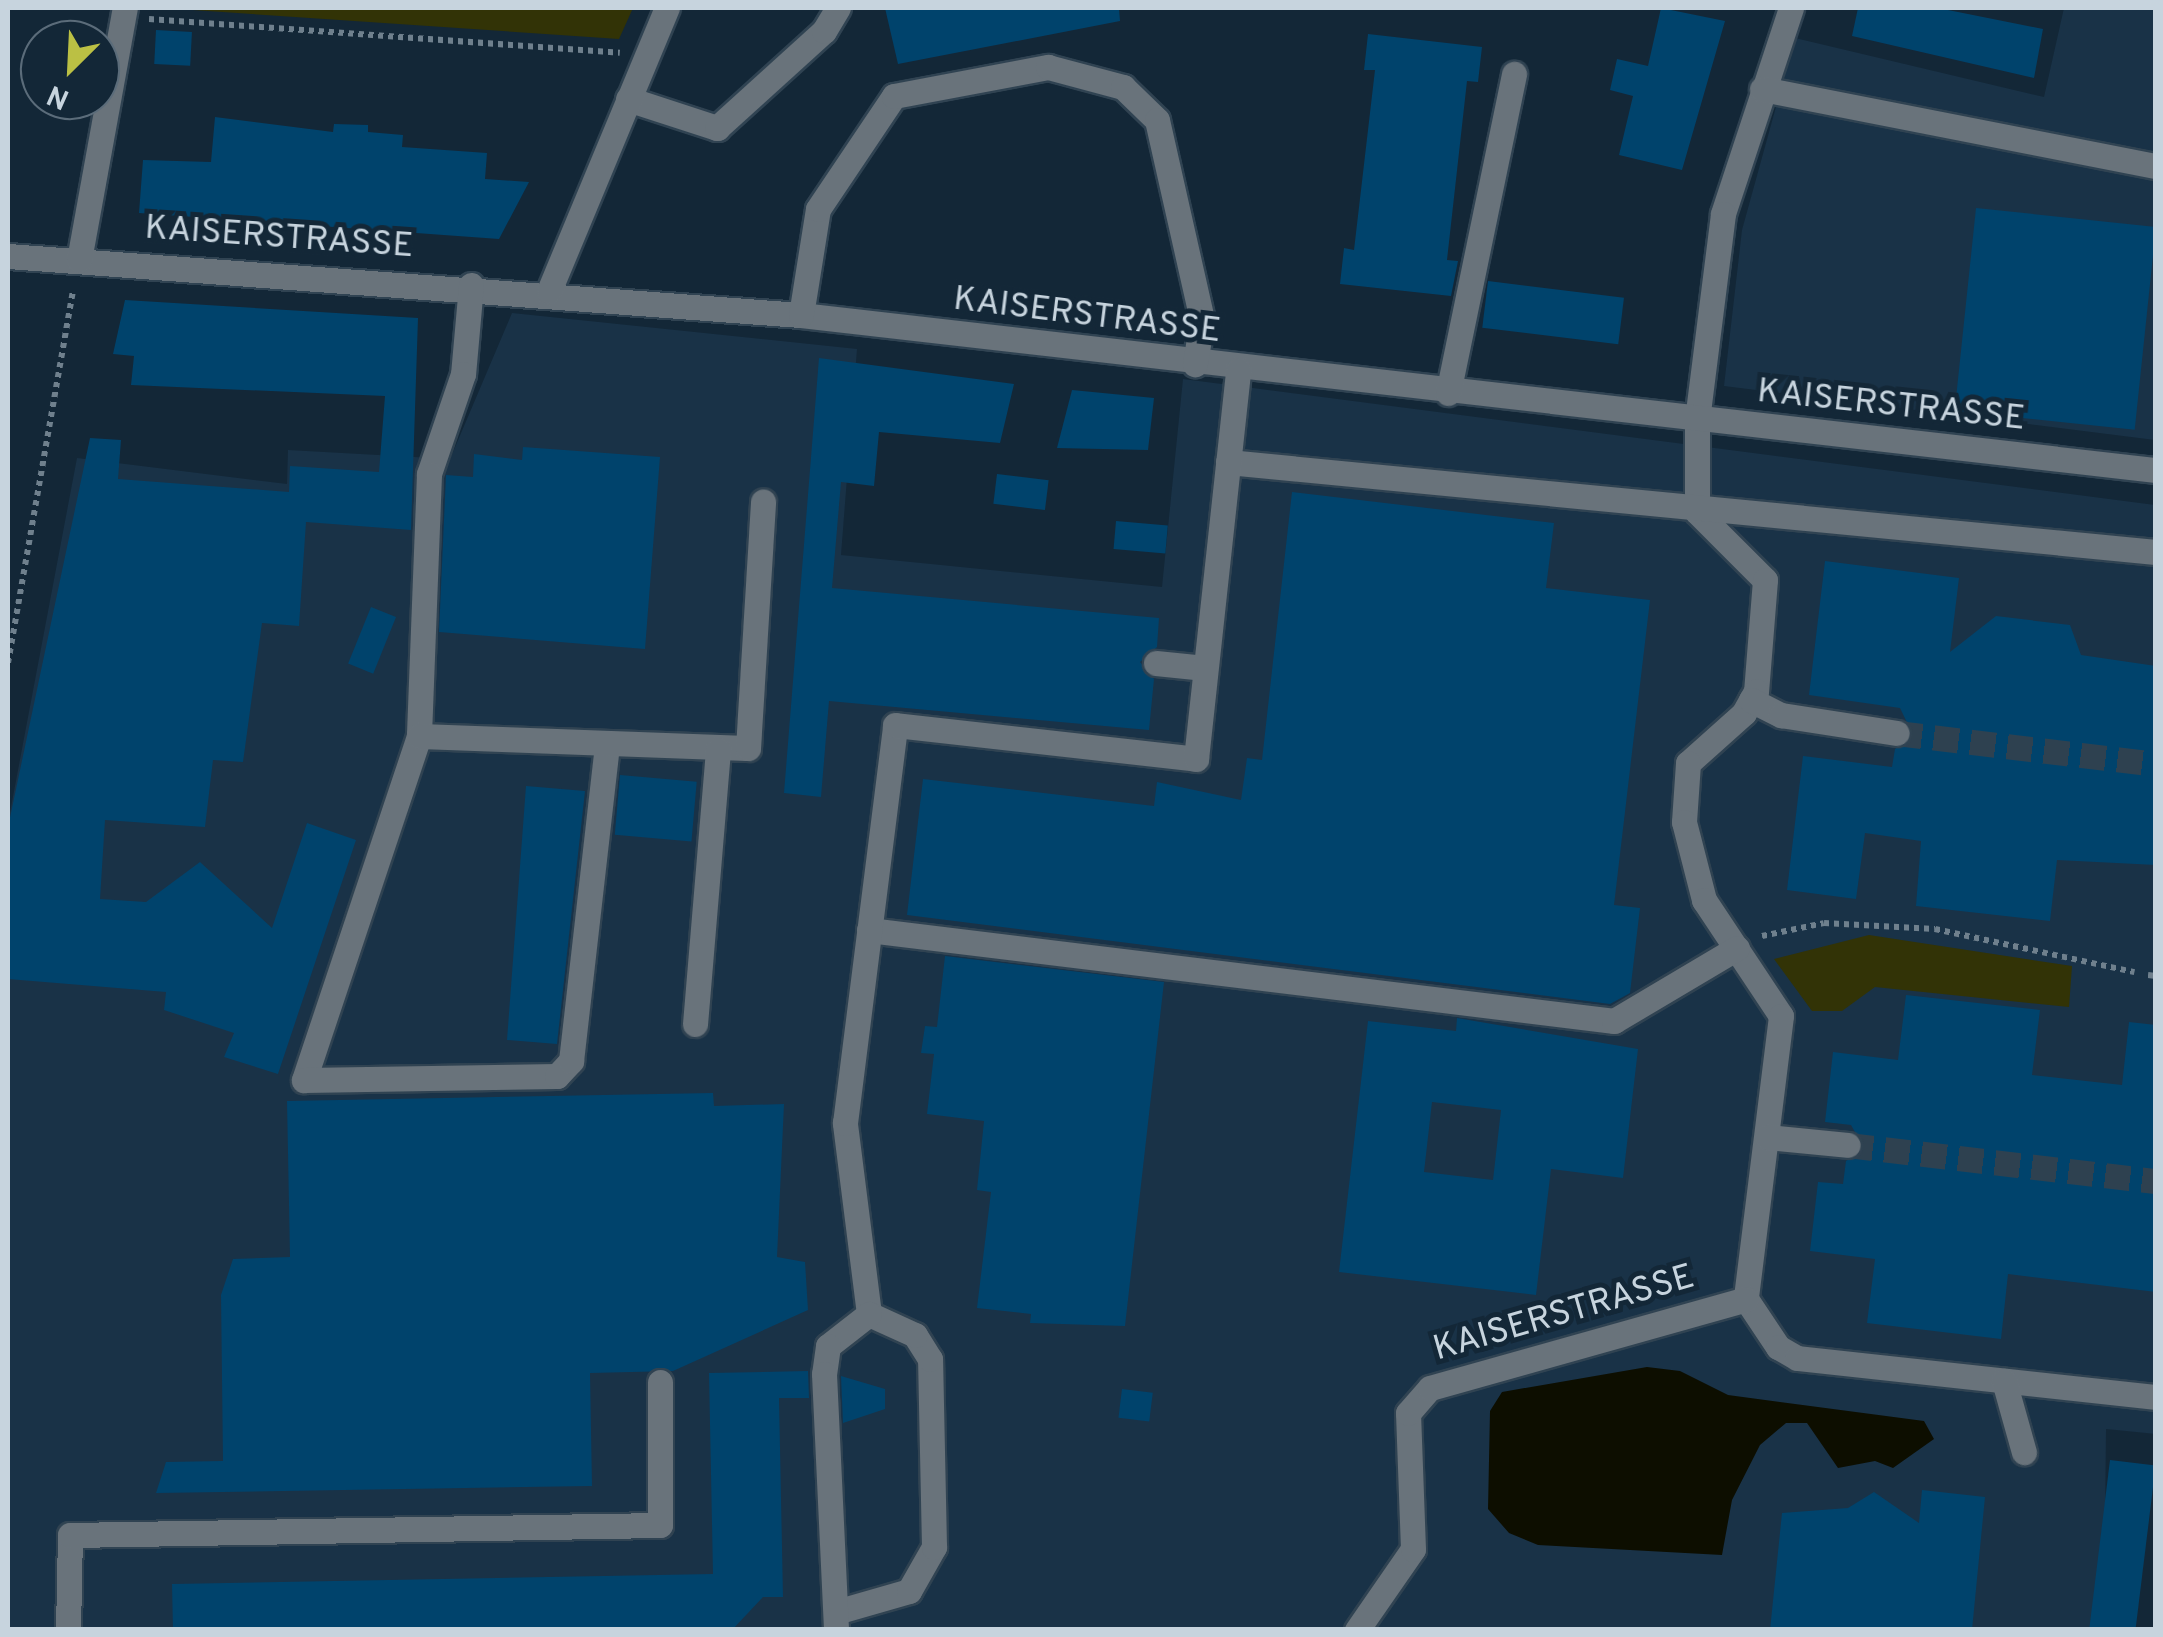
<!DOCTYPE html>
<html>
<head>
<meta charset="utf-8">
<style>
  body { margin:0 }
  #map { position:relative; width:2163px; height:1637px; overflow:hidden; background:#132737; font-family:Overpass,sans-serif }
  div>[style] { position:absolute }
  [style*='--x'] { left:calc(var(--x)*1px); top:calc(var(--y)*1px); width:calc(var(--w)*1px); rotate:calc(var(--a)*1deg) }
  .built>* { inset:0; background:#193247 }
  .green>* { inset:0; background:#323306 }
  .water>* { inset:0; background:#0d0e00 }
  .building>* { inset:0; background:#00436c; transform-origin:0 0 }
  .minor-tunnel>* { height:25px; margin-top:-12.5px; transform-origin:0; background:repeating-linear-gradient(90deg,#2e4150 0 25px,transparent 0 37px) }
  .path>* { height:6px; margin-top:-3px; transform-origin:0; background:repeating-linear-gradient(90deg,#6f808d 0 5px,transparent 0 10px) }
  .roads { filter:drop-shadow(2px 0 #304352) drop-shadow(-2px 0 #304352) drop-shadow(0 2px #304352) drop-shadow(0 -2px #304352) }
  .minor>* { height:25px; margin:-12.5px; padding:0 12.5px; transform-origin:12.5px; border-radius:12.5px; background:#69737b }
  span { translate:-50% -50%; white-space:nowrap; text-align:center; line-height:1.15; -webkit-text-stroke:10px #132737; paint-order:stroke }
  .street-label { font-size:35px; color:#c7d4de }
  .frame { position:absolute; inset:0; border:10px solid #c7d4de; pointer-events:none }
  .north { position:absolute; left:20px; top:20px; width:100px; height:100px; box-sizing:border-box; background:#132737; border:2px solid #5b6c7a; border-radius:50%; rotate:204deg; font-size:28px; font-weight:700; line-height:40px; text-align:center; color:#c7d4de }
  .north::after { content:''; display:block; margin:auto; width:35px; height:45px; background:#bbc044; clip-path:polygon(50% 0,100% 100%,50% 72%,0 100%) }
</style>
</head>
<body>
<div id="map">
  <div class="built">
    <div style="clip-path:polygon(2064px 8px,2155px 8px,2155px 440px,1724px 386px,1742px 230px,1795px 38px,2044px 97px)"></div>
    <div style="clip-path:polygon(512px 313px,857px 349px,841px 555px,1162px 587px,1183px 379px,2155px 505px,2156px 1434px,2106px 1429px,2104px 1629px,8px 1630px,8px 823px,77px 458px,287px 484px,288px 450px,450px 459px)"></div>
  </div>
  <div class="green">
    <div style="clip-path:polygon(163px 8px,633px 8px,619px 39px)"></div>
    <div style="clip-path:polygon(1869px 935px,2072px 966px,2069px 1007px,1875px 987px,1842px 1011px,1812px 1011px,1774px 959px)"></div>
  </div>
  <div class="water">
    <div style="clip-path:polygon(1647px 1367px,1680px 1371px,1728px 1395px,1924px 1421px,1934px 1439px,1893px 1468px,1875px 1461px,1838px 1468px,1807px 1423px,1786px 1423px,1760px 1445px,1732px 1500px,1722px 1555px,1538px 1545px,1509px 1533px,1488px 1509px,1490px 1411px,1502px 1392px)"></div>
  </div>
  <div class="building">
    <div style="clip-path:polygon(885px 8px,1119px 8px,1120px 21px,898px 64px)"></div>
    <div style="clip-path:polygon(1661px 8px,1725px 21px,1682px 170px,1619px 155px,1633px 96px,1610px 90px,1617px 59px,1648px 66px)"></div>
    <div style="clip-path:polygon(1858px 8px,1938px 8px,2043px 29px,2034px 78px,1852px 36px)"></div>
    <div style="left:156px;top:30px;width:36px;height:34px;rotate:3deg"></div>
    <div style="clip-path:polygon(1368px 34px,1482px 47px,1478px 82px,1467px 81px,1447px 260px,1458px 261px,1451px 296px,1340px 284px,1344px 248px,1354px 250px,1375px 70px,1364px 70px)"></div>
    <div style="clip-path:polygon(215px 117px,333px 132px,334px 124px,368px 125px,368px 132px,403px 135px,402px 147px,487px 153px,485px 179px,529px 182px,499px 239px,139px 213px,143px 160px,211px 162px)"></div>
    <div style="left:1976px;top:208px;width:181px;height:204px;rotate:6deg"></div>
    <div style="left:1488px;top:281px;width:137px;height:47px;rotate:7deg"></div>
    <div style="clip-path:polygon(125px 300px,418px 318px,411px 530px,306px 522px,299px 626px,262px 623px,243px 762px,213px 760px,205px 827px,105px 820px,100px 899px,146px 902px,200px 862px,272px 928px,307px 823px,356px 840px,278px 1074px,224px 1057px,234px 1033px,164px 1010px,166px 992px,8px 979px,8px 827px,90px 438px,121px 440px,118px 479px,289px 492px,290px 466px,379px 472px,385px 396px,131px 385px,134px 356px,113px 354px)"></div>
    <div style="clip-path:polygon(819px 358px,1014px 384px,1000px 443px,879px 432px,874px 486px,841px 482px,832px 588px,1159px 618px,1157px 647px,1140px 662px,1154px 679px,1149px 730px,829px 701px,821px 797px,784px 793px)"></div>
    <div style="clip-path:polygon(1072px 390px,1154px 398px,1148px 450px,1057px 448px)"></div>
    <div style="clip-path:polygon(523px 447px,660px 457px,645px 649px,439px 632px,446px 475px,473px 477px,474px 454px,522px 460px)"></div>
    <div style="left:997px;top:474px;width:52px;height:30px;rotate:7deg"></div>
    <div style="clip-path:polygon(1292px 492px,1554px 523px,1546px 588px,1650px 600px,1614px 905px,1640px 908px,1630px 993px,1610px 1004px,907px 915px,923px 779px,1154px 806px,1157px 782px,1241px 800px,1247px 758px,1262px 760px)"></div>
    <div style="left:1116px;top:521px;width:52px;height:28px;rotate:5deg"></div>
    <div style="clip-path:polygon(1825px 561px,1959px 578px,1950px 652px,1996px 616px,2070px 625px,2081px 655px,2156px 666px,2156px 865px,2057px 860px,2050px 921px,1916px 906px,1921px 841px,1865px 833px,1856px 899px,1787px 890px,1803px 756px,1892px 767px,1895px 749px,1913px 735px,1900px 708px,1809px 695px)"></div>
    <div style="left:371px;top:607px;width:27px;height:61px;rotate:22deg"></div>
    <div style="left:620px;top:775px;width:77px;height:60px;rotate:5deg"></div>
    <div style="clip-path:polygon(526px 786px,585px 791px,557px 1044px,507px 1040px)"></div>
    <div style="clip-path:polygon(945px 956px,1164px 982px,1125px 1326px,1030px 1323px,1031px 1314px,977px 1308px,991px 1192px,977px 1190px,984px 1121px,927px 1114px,934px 1054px,921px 1053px,925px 1026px,937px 1027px)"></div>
    <div style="clip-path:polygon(1906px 995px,2040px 1010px,2032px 1075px,2122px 1085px,2129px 1022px,2156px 1025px,2156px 1292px,2008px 1274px,2001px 1339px,1867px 1323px,1875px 1259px,1810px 1251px,1818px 1182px,1843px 1184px,1846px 1161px,1864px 1148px,1851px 1125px,1825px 1122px,1833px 1052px,1898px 1060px)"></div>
    <div style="clip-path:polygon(evenodd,1457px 1018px,1638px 1049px,1623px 1178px,1551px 1169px,1536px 1295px,1339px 1272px,1368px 1021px,1456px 1031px,1457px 1018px,1432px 1102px,1501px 1110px,1493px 1180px,1424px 1172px,1432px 1102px)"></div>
    <div style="clip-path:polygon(713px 1093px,714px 1106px,784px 1104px,777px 1257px,805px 1262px,808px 1310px,673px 1371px,590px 1373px,592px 1486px,156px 1493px,166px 1462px,223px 1461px,221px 1295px,233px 1259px,290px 1257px,287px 1101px)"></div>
    <div style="clip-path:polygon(808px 1371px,809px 1398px,779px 1398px,783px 1597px,763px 1597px,732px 1630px,173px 1630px,172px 1584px,713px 1574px,709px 1373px)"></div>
    <div style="clip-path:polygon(841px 1376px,885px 1389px,885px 1409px,843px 1423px)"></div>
    <div style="left:1122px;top:1389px;width:31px;height:29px;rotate:7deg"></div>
    <div style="left:2110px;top:1460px;width:46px;height:170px;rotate:7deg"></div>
    <div style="clip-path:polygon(1922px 1490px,1985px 1497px,1972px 1630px,1770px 1630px,1782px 1513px,1848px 1508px,1874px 1492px,1919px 1523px)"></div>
  </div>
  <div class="minor-tunnel">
    <div style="--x:1897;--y:733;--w:261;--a:6.8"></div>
    <div style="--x:1848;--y:1145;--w:310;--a:6.7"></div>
  </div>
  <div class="path">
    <div style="--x:149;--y:19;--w:472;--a:4.1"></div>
    <div style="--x:8;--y:663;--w:378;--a:-80.1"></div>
    <div style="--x:1762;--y:936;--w:63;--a:-11.8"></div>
    <div style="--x:1824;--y:923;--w:111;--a:3.1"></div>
    <div style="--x:1935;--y:929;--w:204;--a:12.2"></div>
    <div style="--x:2148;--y:975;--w:8;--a:7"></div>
  </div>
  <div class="roads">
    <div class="minor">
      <div style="--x:1791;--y:8;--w:217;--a:108.3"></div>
      <div style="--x:1723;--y:214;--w:209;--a:97.2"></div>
      <div style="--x:1697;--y:421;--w:91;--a:90"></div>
      <div style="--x:1697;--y:512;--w:96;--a:45"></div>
      <div style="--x:1765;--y:580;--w:111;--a:94.6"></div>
      <div style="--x:1756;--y:691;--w:25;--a:119"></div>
      <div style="--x:1744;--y:713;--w:75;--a:138.2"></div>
      <div style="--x:1688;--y:763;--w:59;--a:93.9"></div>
      <div style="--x:1684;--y:822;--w:81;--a:75.6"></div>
      <div style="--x:1704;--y:900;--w:139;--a:56.4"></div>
      <div style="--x:1781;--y:1016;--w:285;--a:97.1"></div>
      <div style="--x:1746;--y:1299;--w:58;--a:56.3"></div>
      <div style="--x:1778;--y:1347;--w:22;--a:30"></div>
      <div style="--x:1797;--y:1358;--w:361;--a:6.2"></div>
      <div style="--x:1762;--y:89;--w:401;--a:11.1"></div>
      <div style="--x:628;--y:99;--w:94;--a:18"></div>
      <div style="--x:717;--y:128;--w:144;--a:-42.2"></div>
      <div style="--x:824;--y:31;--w:27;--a:-59"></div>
      <div style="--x:8;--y:256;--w:795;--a:4.26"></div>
      <div style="--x:801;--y:315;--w:1364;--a:6.53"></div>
      <div style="--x:79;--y:260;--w:256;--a:-79.7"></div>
      <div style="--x:471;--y:285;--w:89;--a:95.1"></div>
      <div style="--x:463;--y:374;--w:106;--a:108.8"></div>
      <div style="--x:429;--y:474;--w:262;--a:92.2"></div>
      <div style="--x:419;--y:736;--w:363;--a:108.5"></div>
      <div style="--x:304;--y:1080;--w:253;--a:-0.9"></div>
      <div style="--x:557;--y:1076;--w:21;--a:-47"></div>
      <div style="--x:571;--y:1061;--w:318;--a:-83.5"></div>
      <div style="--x:549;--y:291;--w:307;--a:-67.4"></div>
      <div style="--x:801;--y:315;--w:107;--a:-80.9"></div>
      <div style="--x:818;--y:209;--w:136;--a:-56.1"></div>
      <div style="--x:894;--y:96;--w:157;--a:-10.7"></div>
      <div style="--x:1048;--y:67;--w:78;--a:14.9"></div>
      <div style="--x:1123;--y:87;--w:47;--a:44.1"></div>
      <div style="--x:1157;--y:120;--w:204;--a:77.3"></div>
      <div style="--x:1202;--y:319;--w:46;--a:98.8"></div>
      <div style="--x:1448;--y:393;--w:326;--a:-78.3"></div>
      <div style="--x:1228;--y:462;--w:932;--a:5.54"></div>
      <div style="--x:1156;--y:663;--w:49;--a:5.8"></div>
      <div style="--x:1751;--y:700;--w:34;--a:27"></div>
      <div style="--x:1781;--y:715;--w:117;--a:8.8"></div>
      <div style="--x:419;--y:736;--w:329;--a:2.1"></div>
      <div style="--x:748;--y:748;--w:247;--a:-86.5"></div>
      <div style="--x:869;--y:930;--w:751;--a:6.96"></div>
      <div style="--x:1614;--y:1021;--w:143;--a:-30.7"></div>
      <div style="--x:695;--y:1024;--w:275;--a:-85.2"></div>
      <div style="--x:1767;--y:1137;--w:81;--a:5.6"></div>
      <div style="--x:869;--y:1314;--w:193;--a:-97.2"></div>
      <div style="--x:845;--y:1123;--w:401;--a:-82.8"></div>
      <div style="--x:895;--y:725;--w:303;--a:6.4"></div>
      <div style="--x:1196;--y:759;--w:391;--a:-83.8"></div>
      <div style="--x:2004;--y:1381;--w:74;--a:74.3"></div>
      <div style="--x:836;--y:1612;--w:76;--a:-16"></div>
      <div style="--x:909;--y:1591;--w:51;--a:-60.4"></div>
      <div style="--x:934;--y:1547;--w:188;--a:-91.2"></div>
      <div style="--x:930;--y:1359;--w:28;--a:-122"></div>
      <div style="--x:915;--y:1335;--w:51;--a:-155.5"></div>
      <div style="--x:869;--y:1314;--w:52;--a:142"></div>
      <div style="--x:828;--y:1346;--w:28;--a:98"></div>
      <div style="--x:824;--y:1374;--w:256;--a:87.3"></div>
      <div style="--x:68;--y:1630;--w:95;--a:-88.8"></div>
      <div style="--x:70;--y:1535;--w:590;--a:-0.97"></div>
      <div style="--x:660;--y:1525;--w:143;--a:-90"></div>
      <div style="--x:1357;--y:1630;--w:98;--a:-55.3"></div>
      <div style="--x:1413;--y:1549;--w:136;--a:-92.1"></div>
      <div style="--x:1408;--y:1413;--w:33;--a:-49"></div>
      <div style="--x:1430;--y:1388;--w:328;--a:-15.7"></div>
    </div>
  </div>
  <div class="street-label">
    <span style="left:279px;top:238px;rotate:4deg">KAISERSTRASSE</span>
    <span style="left:1087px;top:316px;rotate:7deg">KAISERSTRASSE</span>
    <span style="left:1891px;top:406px;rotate:6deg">KAISERSTRASSE</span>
    <span style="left:1564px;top:1314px;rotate:-16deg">KAISERSTRASSE</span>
  </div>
  <div class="frame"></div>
  <div class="north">N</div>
</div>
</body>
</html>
